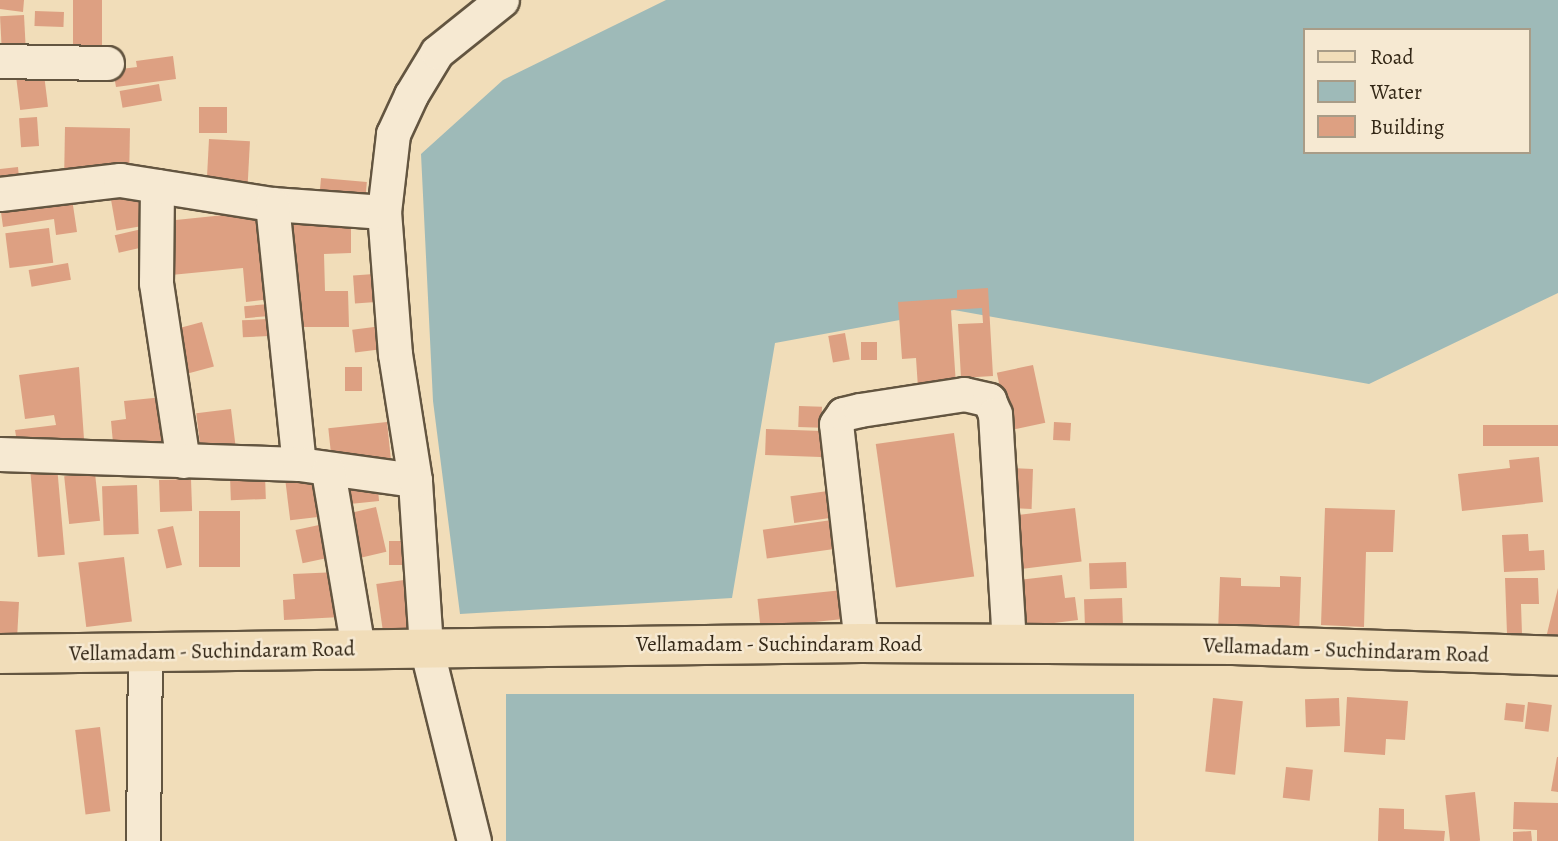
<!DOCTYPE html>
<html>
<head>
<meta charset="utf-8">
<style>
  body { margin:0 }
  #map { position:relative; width:1558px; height:841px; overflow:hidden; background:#f1ddb9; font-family:Alegreya,serif }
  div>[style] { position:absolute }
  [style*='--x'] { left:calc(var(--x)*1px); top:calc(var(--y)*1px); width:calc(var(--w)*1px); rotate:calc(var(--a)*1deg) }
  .water>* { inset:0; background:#9ebab8; transform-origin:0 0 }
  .building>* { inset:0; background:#dda082; transform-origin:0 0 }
  .roads { filter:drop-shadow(2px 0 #635540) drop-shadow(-2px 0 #635540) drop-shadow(0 2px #635540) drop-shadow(0 -2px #635540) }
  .minor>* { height:33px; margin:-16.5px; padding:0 16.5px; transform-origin:16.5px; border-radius:16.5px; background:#f6e9d2 }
  .major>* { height:38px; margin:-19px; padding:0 19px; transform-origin:19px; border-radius:19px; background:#f1ddb9 }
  span { translate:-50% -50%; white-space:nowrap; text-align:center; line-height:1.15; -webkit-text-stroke:5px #f6e9d2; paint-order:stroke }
  .street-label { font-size:21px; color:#342817 }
  .legend { position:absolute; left:1303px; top:28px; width:228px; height:126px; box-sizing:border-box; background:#f6e9d2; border:2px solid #a89c87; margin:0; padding:9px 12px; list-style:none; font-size:21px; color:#342817 }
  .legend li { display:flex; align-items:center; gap:14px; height:35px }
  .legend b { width:35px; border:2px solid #a89c87 }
</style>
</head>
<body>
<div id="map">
  <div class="water">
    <div style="clip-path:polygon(evenodd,666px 0,1558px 0,1558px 293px,1369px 384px,954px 310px,775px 343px,732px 598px,460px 614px,433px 401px,421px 154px,503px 80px,666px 0,1304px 30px,1528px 30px,1528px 152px,1304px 152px,1304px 30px)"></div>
    <div style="left:506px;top:694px;width:628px;height:152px"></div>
  </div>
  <div class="building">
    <div style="clip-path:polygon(0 0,24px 0,23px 12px,0 9px)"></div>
    <div style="left:73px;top:0;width:29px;height:53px"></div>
    <div style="left:35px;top:11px;width:29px;height:15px;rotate:2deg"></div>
    <div style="left:24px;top:15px;width:34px;height:24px;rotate:87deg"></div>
    <div style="clip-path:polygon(173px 56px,176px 79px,116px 87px,113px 70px,137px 67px,136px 61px)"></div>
    <div style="left:43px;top:66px;width:41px;height:28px;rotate:83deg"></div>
    <div style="left:159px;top:84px;width:17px;height:40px;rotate:80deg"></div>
    <div style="left:199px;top:107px;width:28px;height:26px"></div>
    <div style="left:37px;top:117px;width:29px;height:18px;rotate:86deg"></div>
    <div style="left:65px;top:127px;width:65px;height:47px;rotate:1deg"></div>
    <div style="left:209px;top:139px;width:41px;height:52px;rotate:3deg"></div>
    <div style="clip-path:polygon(18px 167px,20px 189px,0 190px,0 169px)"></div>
    <div style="left:321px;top:178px;width:46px;height:21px;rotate:5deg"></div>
    <div style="left:145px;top:191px;width:34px;height:35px;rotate:80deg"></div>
    <div style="clip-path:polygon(71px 192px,77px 232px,56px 235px,54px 219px,3px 227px,0 205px)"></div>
    <div style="clip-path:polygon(263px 211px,271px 299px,246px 302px,243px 268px,171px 275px,166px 221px)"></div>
    <div style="clip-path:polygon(351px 216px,351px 253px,324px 254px,325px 291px,348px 291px,349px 327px,292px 327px,290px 217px)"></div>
    <div style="left:49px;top:228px;width:35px;height:44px;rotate:83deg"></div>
    <div style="left:142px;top:229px;width:18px;height:28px;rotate:77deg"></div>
    <div style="left:68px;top:263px;width:17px;height:40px;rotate:80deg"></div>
    <div style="left:374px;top:274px;width:28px;height:21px;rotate:86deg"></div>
    <div style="clip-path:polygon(988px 288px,993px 376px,961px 378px,958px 324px,983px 323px,982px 308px,951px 310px,956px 385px,918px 388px,916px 358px,902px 359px,898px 302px,957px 298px,957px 290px)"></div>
    <div style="left:269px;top:304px;width:12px;height:25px;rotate:85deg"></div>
    <div style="left:268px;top:319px;width:17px;height:26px;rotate:87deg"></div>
    <div style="left:202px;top:322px;width:46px;height:27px;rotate:75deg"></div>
    <div style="left:382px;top:326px;width:23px;height:30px;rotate:83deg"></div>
    <div style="left:845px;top:333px;width:27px;height:17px;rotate:80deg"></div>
    <div style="left:861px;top:342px;width:16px;height:18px"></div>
    <div style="left:1033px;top:365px;width:59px;height:37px;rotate:78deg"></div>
    <div style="clip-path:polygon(79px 367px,84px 439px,18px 448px,15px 430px,56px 425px,54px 415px,25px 419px,19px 375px)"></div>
    <div style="left:345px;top:367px;width:17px;height:24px"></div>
    <div style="clip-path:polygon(163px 397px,168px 448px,114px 454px,111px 421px,126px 419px,124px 401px)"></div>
    <div style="left:799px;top:406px;width:23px;height:21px;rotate:2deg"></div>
    <div style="left:231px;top:409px;width:41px;height:35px;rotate:83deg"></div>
    <div style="left:387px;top:422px;width:37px;height:59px;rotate:84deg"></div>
    <div style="left:1054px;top:422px;width:17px;height:18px;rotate:3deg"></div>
    <div style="left:1558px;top:425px;width:21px;height:75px;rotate:90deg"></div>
    <div style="left:766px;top:429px;width:76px;height:26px;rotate:2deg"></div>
    <div style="left:954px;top:433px;width:145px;height:79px;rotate:82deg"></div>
    <div style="clip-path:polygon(1539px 457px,1543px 502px,1462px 511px,1458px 474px,1510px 468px,1509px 460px)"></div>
    <div style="left:57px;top:466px;width:89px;height:27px;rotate:85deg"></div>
    <div style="left:1007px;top:468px;width:26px;height:40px;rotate:2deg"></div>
    <div style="left:95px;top:473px;width:48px;height:31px;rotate:84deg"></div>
    <div style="left:265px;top:475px;width:24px;height:35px;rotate:88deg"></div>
    <div style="left:315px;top:476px;width:41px;height:30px;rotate:83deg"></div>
    <div style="left:191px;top:479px;width:32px;height:32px;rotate:88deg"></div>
    <div style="left:377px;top:481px;width:20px;height:32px;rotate:84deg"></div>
    <div style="left:137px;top:485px;width:49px;height:35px;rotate:88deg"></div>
    <div style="left:835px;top:490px;width:27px;height:45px;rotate:82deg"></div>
    <div style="left:376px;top:507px;width:46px;height:34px;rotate:77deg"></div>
    <div style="left:1075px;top:508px;width:54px;height:65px;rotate:83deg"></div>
    <div style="clip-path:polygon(1325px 508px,1395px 510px,1393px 552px,1366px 552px,1364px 627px,1321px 625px)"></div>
    <div style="left:199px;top:511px;width:41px;height:56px"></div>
    <div style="left:846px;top:518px;width:29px;height:84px;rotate:82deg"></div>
    <div style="left:319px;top:525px;width:34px;height:24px;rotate:78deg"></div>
    <div style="left:173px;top:526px;width:40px;height:16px;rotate:77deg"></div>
    <div style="clip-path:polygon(1528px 534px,1529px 551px,1544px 550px,1545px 570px,1504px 572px,1502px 535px)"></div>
    <div style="left:404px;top:541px;width:24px;height:15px;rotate:90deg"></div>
    <div style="left:124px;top:557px;width:65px;height:46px;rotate:83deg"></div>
    <div style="left:1126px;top:562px;width:26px;height:37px;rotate:88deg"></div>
    <div style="clip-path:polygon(338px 572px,341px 617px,284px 620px,283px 600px,295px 599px,293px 574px)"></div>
    <div style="clip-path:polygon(1062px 575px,1065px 598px,1075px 597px,1078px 620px,1015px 628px,1010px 581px)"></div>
    <div style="clip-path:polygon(1280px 576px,1301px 577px,1299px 637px,1218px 633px,1220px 577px,1241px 578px,1241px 586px,1280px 587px)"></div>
    <div style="clip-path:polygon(1505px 578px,1538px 578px,1539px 604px,1521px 604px,1522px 634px,1507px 634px)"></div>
    <div style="left:404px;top:580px;width:52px;height:28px;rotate:82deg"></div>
    <div style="clip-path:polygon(1558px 588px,1558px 645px,1545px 642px)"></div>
    <div style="left:852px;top:589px;width:29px;height:95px;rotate:84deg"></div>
    <div style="left:1122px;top:598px;width:26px;height:38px;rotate:88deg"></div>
    <div style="left:0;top:601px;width:19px;height:32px;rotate:3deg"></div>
    <div style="clip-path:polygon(1347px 697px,1408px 701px,1405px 740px,1386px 739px,1385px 755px,1344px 752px)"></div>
    <div style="left:1213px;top:698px;width:30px;height:74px;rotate:6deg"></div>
    <div style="left:1339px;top:698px;width:28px;height:34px;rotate:88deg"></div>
    <div style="left:1528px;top:702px;width:24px;height:27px;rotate:7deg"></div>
    <div style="left:1506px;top:703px;width:19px;height:17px;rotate:6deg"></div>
    <div style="left:100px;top:727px;width:85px;height:25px;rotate:83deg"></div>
    <div style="clip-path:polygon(1557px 757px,1558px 757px,1558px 792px,1551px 791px)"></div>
    <div style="left:1286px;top:767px;width:27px;height:31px;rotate:6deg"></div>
    <div style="left:1475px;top:792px;width:49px;height:30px;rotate:84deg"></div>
    <div style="clip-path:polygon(1514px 802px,1558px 803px,1558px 841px,1537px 841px,1537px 830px,1513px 829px)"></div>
    <div style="clip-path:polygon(1379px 808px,1404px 809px,1404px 829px,1445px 831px,1444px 841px,1378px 841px)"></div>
    <div style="clip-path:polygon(1531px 831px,1532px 841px,1513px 841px,1513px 832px)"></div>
  </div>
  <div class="roads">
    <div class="minor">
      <div style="--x:0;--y:61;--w:107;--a:1.1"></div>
      <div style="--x:157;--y:186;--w:97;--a:90.6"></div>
      <div style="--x:156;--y:283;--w:180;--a:81.4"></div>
      <div style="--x:0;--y:194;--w:121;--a:-6.7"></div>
      <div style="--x:120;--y:180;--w:154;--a:9"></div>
      <div style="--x:272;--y:204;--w:112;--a:4.1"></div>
      <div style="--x:272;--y:204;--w:261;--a:84.1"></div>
      <div style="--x:0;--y:454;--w:299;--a:1.9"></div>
      <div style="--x:299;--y:464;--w:117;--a:7.9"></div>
      <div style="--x:328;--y:471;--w:180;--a:80.4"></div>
      <div style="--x:861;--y:643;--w:220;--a:-96.5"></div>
      <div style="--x:836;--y:424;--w:12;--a:-55"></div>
      <div style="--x:843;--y:414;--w:17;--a:-13"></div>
      <div style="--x:860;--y:410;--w:105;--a:-8.7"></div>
      <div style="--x:964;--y:394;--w:26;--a:13"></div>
      <div style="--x:989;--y:400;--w:15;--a:67"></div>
      <div style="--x:995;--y:414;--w:230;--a:86.5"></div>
      <div style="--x:143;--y:841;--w:189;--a:-89.4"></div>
      <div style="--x:474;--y:841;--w:200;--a:-103.9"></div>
      <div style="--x:426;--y:647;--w:167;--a:-93.8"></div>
      <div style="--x:415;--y:480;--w:128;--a:-99"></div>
      <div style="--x:395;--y:354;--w:142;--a:-94.4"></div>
      <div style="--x:384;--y:212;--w:79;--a:-83.4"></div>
      <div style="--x:393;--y:134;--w:43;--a:-65.2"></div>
      <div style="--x:411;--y:95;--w:50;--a:-58.8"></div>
      <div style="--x:437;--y:52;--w:83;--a:-38.7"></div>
    </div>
    <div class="major">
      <div style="--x:0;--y:654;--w:861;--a:-0.73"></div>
      <div style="--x:861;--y:643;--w:372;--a:0.3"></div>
      <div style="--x:1233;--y:645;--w:325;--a:1.9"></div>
    </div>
  </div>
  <div class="street-label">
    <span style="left:779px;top:644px">Vellamadam - Suchindaram Road</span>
    <span style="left:1346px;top:650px;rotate:2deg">Vellamadam - Suchindaram Road</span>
    <span style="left:212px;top:651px;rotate:-1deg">Vellamadam - Suchindaram Road</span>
  </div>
  <ul class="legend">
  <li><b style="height:9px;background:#f1ddb9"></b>Road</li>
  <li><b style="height:19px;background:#9ebab8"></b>Water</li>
  <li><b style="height:19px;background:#dda082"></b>Building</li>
  </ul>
</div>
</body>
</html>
